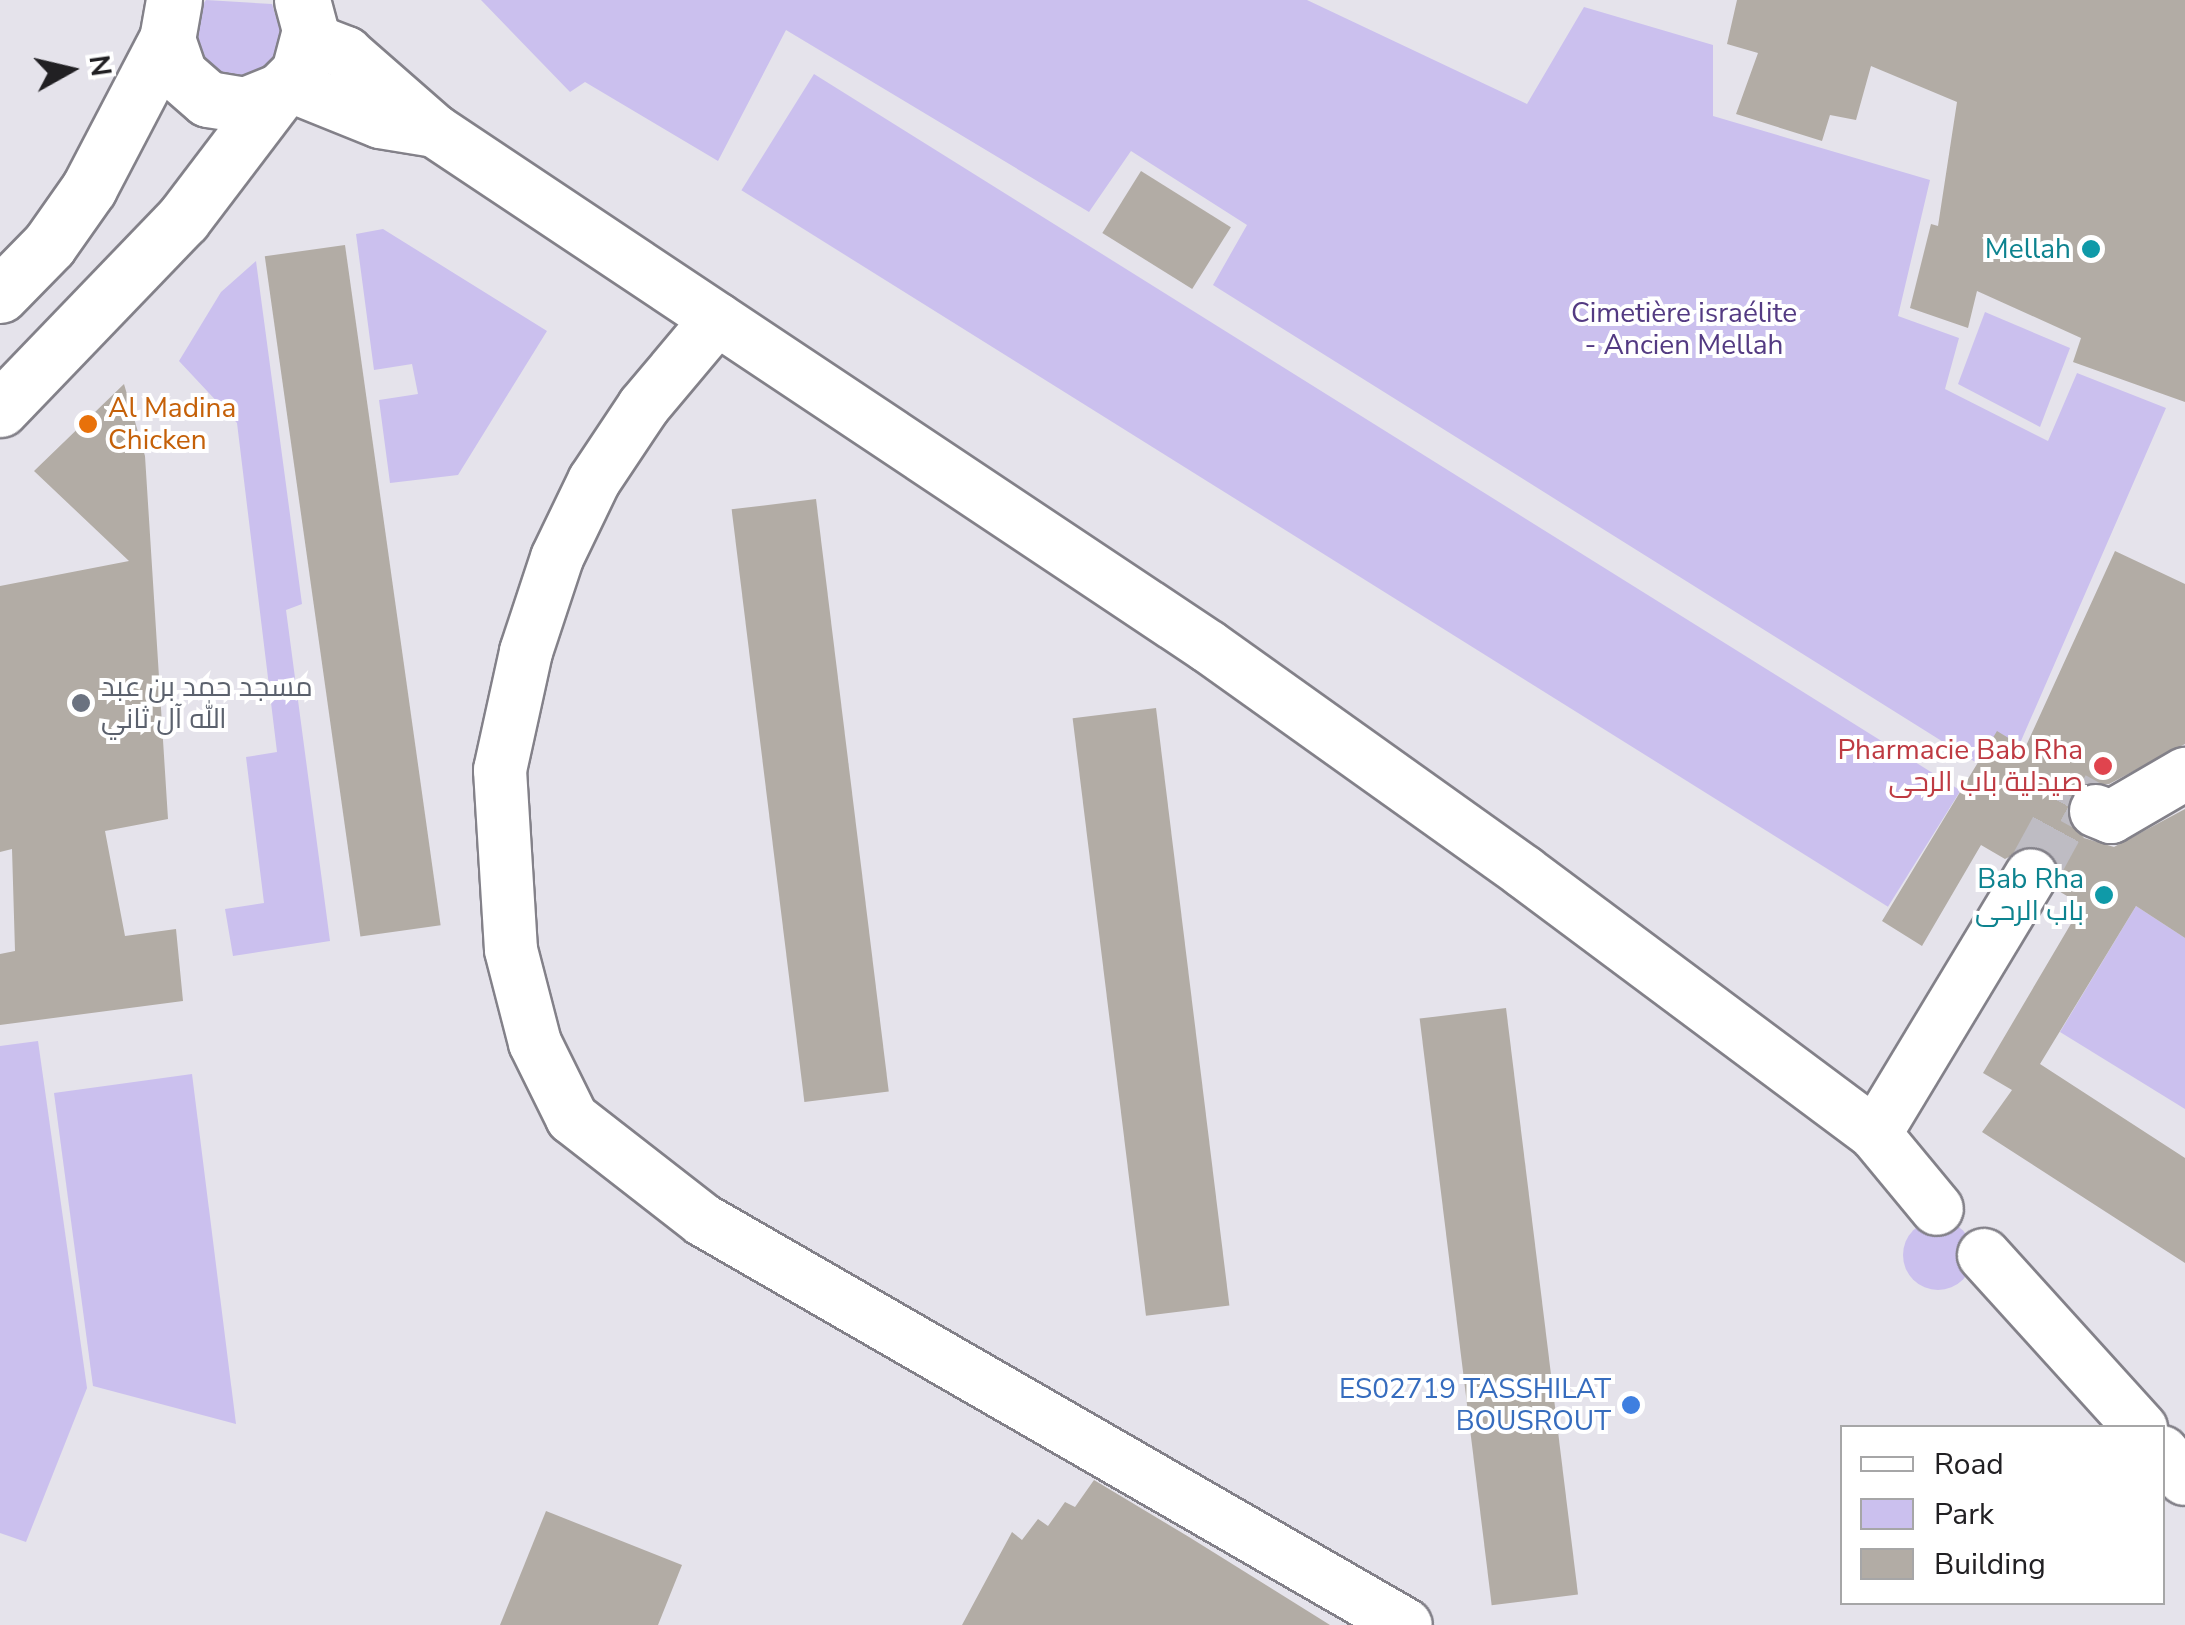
<!DOCTYPE html>
<html>
<head>
<meta charset="utf-8">
<style>
  body { margin:0 }
  #map { position:relative; width:2185px; height:1625px; overflow:hidden; background:#e5e3eb; font-family:"Nunito Sans",Cairo,sans-serif }
  div>[style] { position:absolute }
  [style*='--x'] { left:calc(var(--x)*1px); top:calc(var(--y)*1px); width:calc(var(--w)*1px); rotate:calc(var(--a)*1deg) }
  .green>* { inset:0; background:#cbc0ee; transform-origin:0 0 }
  .round { border-radius:50% }
  .building>* { inset:0; background:#b2aca5; transform-origin:0 0 }
  .street-tunnel>* { height:52px; margin-top:-26px; transform-origin:0; background:repeating-linear-gradient(90deg,#bebcc3 0 52px,transparent 0 78px) }
  .roads { filter:drop-shadow(2px 0 #838189) drop-shadow(-2px 0 #838189) drop-shadow(0 2px #838189) drop-shadow(0 -2px #838189) }
  .street>* { height:52px; margin:-26px; padding:0 26px; transform-origin:26px; border-radius:26px; background:#fff }
  .secondary>* { height:55px; margin:-27.5px; padding:0 27.5px; transform-origin:27.5px; border-radius:27.5px; background:#fff }
  .dots>* { width:28px; height:28px; translate:-50% -50%; box-sizing:border-box; border:5px solid #fff; border-radius:50% }
  span { translate:-50% -50%; white-space:nowrap; text-align:center; line-height:1.15; -webkit-text-stroke:8px #fff; paint-order:stroke }
  .culture-label { font-size:28px; color:#0d838f }
  .right { translate:-100% -50%; text-align:right }
  .park-label { font-size:28px; color:#533a82 }
  .food-label { font-size:28px; color:#c56008 }
  .left { translate:0 -50%; text-align:left }
  .worship-label { font-size:28px; color:#5b616d }
  .health-label { font-size:28px; color:#be3a42 }
  .shop-label { font-size:28px; color:#366cbe }
  .legend { position:absolute; left:1840px; top:1425px; width:325px; height:180px; box-sizing:border-box; background:#fff; border:2px solid #a6a6a7; margin:0; padding:12px 18px; list-style:none; font-size:30px; color:#212023 }
  .legend li { display:flex; align-items:center; gap:20px; height:50px }
  .legend b { width:50px; border:2px solid #a6a6a7 }
  .north { position:absolute; left:20px; top:20px; width:100px; height:100px; -webkit-text-stroke:8px #fff; paint-order:stroke; rotate:82deg; font-size:28px; font-weight:700; line-height:40px; text-align:center; color:#212023 }
  .north::after { content:''; display:block; margin:auto; width:35px; height:45px; background:#212023; clip-path:polygon(50% 0,100% 100%,50% 72%,0 100%) }
</style>
</head>
<body>
<div id="map">
  <div class="green">
    <div style="clip-path:polygon(206px 0,272px 4px,283px 40px,263px 72px,226px 79px,196px 56px,193px 18px)"></div>
    <div style="clip-path:polygon(481px 0,1307px 0,1527px 104px,1584px 7px,1713px 45px,1713px 116px,1930px 180px,1898px 316px,1959px 338px,1945px 389px,2048px 441px,2077px 373px,2166px 408px,2004px 780px,1213px 285px,1247px 225px,1131px 151px,1089px 212px,786px 30px,718px 161px,585px 82px,570px 92px)"></div>
    <div style="left:814px;top:74px;width:1352px;height:137px;rotate:32deg"></div>
    <div style="clip-path:polygon(383px 229px,547px 331px,458px 475px,390px 483px,379px 400px,418px 394px,412px 364px,374px 370px,356px 234px)"></div>
    <div style="clip-path:polygon(256px 261px,302px 604px,286px 610px,330px 941px,233px 956px,225px 909px,264px 903px,246px 757px,277px 752px,237px 423px,179px 361px,221px 292px)"></div>
    <div style="clip-path:polygon(1985px 312px,2070px 348px,2040px 427px,1958px 384px)"></div>
    <div style="clip-path:polygon(2136px 906px,2185px 938px,2185px 1109px,2060px 1032px)"></div>
    <div style="clip-path:polygon(38px 1041px,87px 1388px,26px 1542px,0 1533px,0 1046px)"></div>
    <div style="clip-path:polygon(192px 1074px,236px 1424px,93px 1386px,54px 1093px)"></div>
    <div class="round" style="left:1903px;top:1220px;width:70px;height:70px"></div>
  </div>
  <div class="building">
    <div style="clip-path:polygon(1737px 0,2185px 0,2185px 402px,2073px 362px,2081px 338px,1977px 291px,1968px 328px,1910px 308px,1931px 224px,1938px 226px,1957px 102px,1871px 66px,1856px 120px,1830px 115px,1822px 141px,1736px 114px,1758px 53px,1727px 44px)"></div>
    <div style="left:1141px;top:171px;width:106px;height:73px;rotate:32deg"></div>
    <div style="left:345px;top:245px;width:687px;height:81px;rotate:82deg"></div>
    <div style="clip-path:polygon(124px 384px,145px 456px,168px 819px,105px 831px,125px 936px,176px 929px,183px 1001px,0 1025px,0 954px,15px 951px,12px 849px,0 852px,0 586px,129px 561px,34px 471px)"></div>
    <div style="left:816px;top:499px;width:597px;height:85px;rotate:83deg"></div>
    <div style="clip-path:polygon(2115px 551px,2185px 584px,2185px 744px,2109px 784px,2078px 787px,2067px 816px,2084px 838px,2114px 847px,2185px 809px,2185px 938px,2136px 906px,2040px 1064px,2185px 1158px,2185px 1263px,1982px 1132px,2012px 1090px,1983px 1073px,2082px 905px,2057px 890px,2057px 860px,2033px 845px,2005px 859px,1981px 845px,1922px 946px,1882px 921px,1997px 731px,2025px 748px)"></div>
    <div style="left:1156px;top:708px;width:602px;height:84px;rotate:83deg"></div>
    <div style="left:1506px;top:1008px;width:591px;height:87px;rotate:83deg"></div>
    <div style="clip-path:polygon(1094px 1480px,1189px 1537px,1330px 1625px,962px 1625px,1012px 1532px,1022px 1540px,1038px 1519px,1048px 1526px,1065px 1502px,1075px 1507px)"></div>
    <div style="clip-path:polygon(546px 1511px,682px 1565px,658px 1625px,500px 1625px)"></div>
  </div>
  <div class="street-tunnel">
    <div style="--x:2031;--y:875;--w:88;--a:-61.4"></div>
    <div style="--x:2073;--y:798;--w:26;--a:29"></div>
  </div>
  <div class="roads">
    <div class="street">
      <div style="--x:310;--y:39;--w:39;--a:21"></div>
      <div style="--x:346;--y:53;--w:118;--a:41.2"></div>
      <div style="--x:435;--y:131;--w:930;--a:33.69"></div>
      <div style="--x:1209;--y:647;--w:387;--a:35.5"></div>
      <div style="--x:1524;--y:872;--w:438;--a:36.7"></div>
      <div style="--x:1875;--y:1134;--w:97;--a:50.4"></div>
      <div style="--x:288;--y:85;--w:99;--a:21.9"></div>
      <div style="--x:380;--y:122;--w:56;--a:9.3"></div>
      <div style="--x:717;--y:319;--w:114;--a:130"></div>
      <div style="--x:644;--y:406;--w:90;--a:123.7"></div>
      <div style="--x:594;--y:481;--w:85;--a:115.7"></div>
      <div style="--x:557;--y:558;--w:99;--a:108.3"></div>
      <div style="--x:526;--y:652;--w:121;--a:102.4"></div>
      <div style="--x:500;--y:770;--w:180;--a:86.5"></div>
      <div style="--x:511;--y:950;--w:96;--a:75.5"></div>
      <div style="--x:535;--y:1043;--w:84;--a:63.7"></div>
      <div style="--x:572;--y:1118;--w:166;--a:37.9"></div>
      <div style="--x:703;--y:1220;--w:811;--a:29.95"></div>
      <div style="--x:2096;--y:811;--w:16;--a:22"></div>
      <div style="--x:2111;--y:817;--w:86;--a:-30.2"></div>
      <div style="--x:1875;--y:1134;--w:302;--a:-58.9"></div>
      <div style="--x:1984;--y:1255;--w:234;--a:47.8"></div>
      <div style="--x:2162;--y:1452;--w:35;--a:50"></div>
    </div>
    <div class="secondary">
      <div style="--x:174;--y:0;--w:40;--a:100"></div>
      <div style="--x:167;--y:39;--w:37;--a:71"></div>
      <div style="--x:179;--y:74;--w:38;--a:41"></div>
      <div style="--x:208;--y:99;--w:37;--a:9"></div>
      <div style="--x:245;--y:105;--w:38;--a:-22"></div>
      <div style="--x:280;--y:91;--w:27;--a:-45"></div>
      <div style="--x:299;--y:72;--w:43;--a:-75.3"></div>
      <div style="--x:310;--y:30;--w:31;--a:-105"></div>
      <div style="--x:0;--y:295;--w:70;--a:-45.6"></div>
      <div style="--x:49;--y:245;--w:70;--a:-54.9"></div>
      <div style="--x:89;--y:188;--w:168;--a:-62.4"></div>
      <div style="--x:0;--y:409;--w:264;--a:-46.1"></div>
      <div style="--x:183;--y:219;--w:161;--a:-52.8"></div>
    </div>
  </div>
  <div class="dots">
    <div style="left:2091px;top:249px;background:#0f9aa8"></div>
    <div style="left:88px;top:424px;background:#e8710a"></div>
    <div style="left:81px;top:703px;background:#6b7280"></div>
    <div style="left:2103px;top:766px;background:#e0444e"></div>
    <div style="left:2104px;top:895px;background:#0f9aa8"></div>
    <div style="left:1631px;top:1405px;background:#3f7fe0"></div>
  </div>
  <div class="culture-label">
    <span class="right" style="left:2071px;top:249px">Mellah</span>
    <span class="right" style="left:2084px;top:895px">Bab Rha<br>باب الرحى</span>
  </div>
  <div class="park-label">
    <span style="left:1684px;top:329px">Cimetière israélite<br>- Ancien Mellah</span>
  </div>
  <div class="food-label">
    <span class="left" style="left:108px;top:424px">Al Madina<br>Chicken</span>
  </div>
  <div class="worship-label">
    <span class="left" style="left:101px;top:703px">مسجد حمد بن عبد<br>الله آل ثاني</span>
  </div>
  <div class="health-label">
    <span class="right" style="left:2083px;top:766px">Pharmacie Bab Rha<br>صيدلية باب الرحى</span>
  </div>
  <div class="shop-label">
    <span class="right" style="left:1611px;top:1405px">ES02719 TASSHILAT<br>BOUSROUT</span>
  </div>
  <ul class="legend">
  <li><b style="height:12px;background:#fff"></b>Road</li>
  <li><b style="height:28px;background:#cbc0ee"></b>Park</li>
  <li><b style="height:28px;background:#b2aca5"></b>Building</li>
  </ul>
  <div class="north">N</div>
</div>
</body>
</html>
